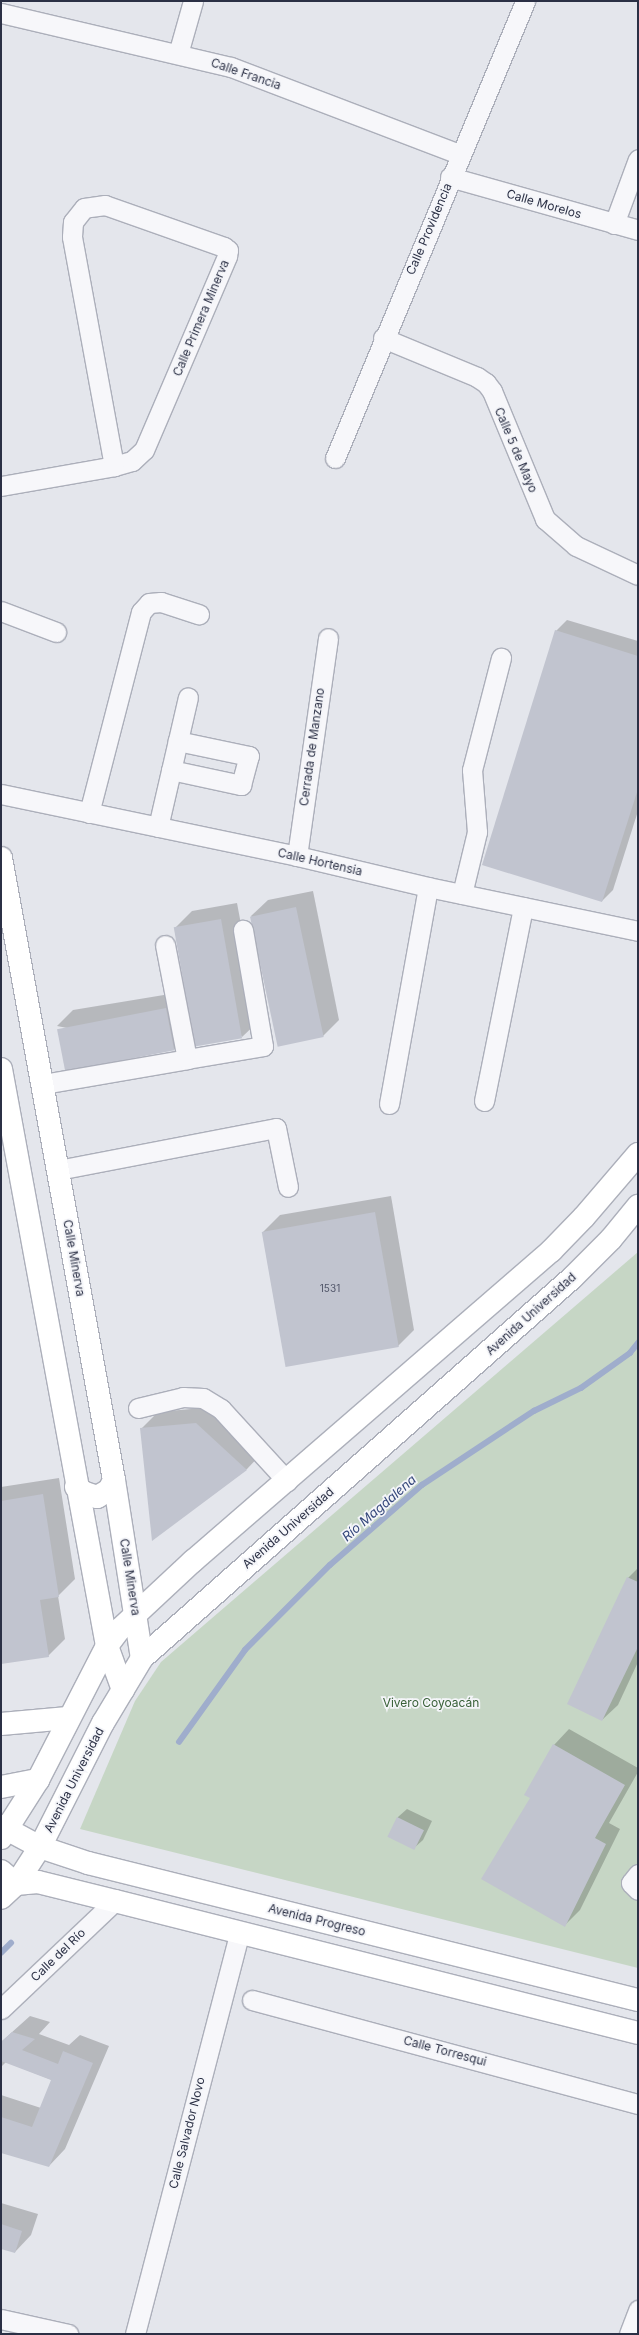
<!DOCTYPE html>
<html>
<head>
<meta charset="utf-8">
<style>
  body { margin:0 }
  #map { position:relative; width:639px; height:2335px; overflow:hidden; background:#e4e6ec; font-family:Inter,sans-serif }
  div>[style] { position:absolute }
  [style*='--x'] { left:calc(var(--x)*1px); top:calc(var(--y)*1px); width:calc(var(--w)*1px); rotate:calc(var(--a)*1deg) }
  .green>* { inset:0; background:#c6d6c5 }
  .shadow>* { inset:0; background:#0003 }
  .stream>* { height:5.5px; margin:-2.75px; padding:0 2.75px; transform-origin:2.75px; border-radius:2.75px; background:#9fadcc }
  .building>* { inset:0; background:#c1c4cf; transform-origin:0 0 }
  .roads { filter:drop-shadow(1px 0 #acafba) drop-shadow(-1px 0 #acafba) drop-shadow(0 1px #acafba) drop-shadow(0 -1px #acafba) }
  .street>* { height:19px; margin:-9.5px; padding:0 9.5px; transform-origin:9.5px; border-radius:9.5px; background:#f7f7fa }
  .secondary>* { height:22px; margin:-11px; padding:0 11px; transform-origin:11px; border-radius:11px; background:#fff }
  span { translate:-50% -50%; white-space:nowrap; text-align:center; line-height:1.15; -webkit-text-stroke:3.5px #f4f5f9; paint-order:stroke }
  .number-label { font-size:10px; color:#505568 }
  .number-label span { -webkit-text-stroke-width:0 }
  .street-label { font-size:12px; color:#2b3045 }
  .park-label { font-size:12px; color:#396138 }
  .water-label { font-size:13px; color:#34477a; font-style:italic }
  .frame { position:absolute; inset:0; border:2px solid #2b3045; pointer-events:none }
</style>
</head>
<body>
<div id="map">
  <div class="green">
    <div style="clip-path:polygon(638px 1252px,638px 1968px,80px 1829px,135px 1701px,161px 1662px)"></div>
  </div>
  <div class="shadow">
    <div style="clip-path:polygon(567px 620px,638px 641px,638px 811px,613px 890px,602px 901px,556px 631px)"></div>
    <div style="clip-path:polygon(313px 891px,339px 1020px,323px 1036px,251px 916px,268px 900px)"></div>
    <div style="clip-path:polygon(237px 903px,259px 1021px,242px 1037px,175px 928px,192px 911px)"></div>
    <div style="clip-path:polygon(182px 992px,190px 1033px,174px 1049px,57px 1026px,73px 1010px)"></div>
    <div style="clip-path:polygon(391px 1196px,414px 1330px,398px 1346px,263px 1232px,280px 1215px)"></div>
    <div style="clip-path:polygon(213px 1407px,263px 1452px,247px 1469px,153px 1539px,141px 1429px,158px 1412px)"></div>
    <div style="clip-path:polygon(59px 1478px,75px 1579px,58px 1596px,65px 1639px,48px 1656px,1px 1663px,1px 1487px)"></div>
    <div style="clip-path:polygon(638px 1568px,638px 1662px,618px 1705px,602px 1720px,628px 1578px)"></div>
    <div style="clip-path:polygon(569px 1729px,638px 1768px,638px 1772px,609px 1823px,620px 1829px,580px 1910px,565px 1925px,531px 1797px,554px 1745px)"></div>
    <div style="clip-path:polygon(407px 1809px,432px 1821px,423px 1840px,414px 1848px,389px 1836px,398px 1817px)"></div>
    <div style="clip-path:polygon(30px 2016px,50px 2022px,39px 2034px,69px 2045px,80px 2035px,109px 2046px,65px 2149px,49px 2166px,2px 2152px,1px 2154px,1px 2095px,41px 2108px,52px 2080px,6px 2062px,1px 2067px,1px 2042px)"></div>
    <div style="clip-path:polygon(1px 2203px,38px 2214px,31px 2235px,15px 2252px,1px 2248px)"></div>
  </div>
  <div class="stream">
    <div style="--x:179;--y:1742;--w:113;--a:-54.3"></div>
    <div style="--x:245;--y:1650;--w:120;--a:-45"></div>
    <div style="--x:330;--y:1565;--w:122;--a:-41"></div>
    <div style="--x:422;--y:1485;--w:134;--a:-33.5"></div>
    <div style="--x:534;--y:1411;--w:52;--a:-26.1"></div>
    <div style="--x:581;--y:1388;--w:60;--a:-35.5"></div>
    <div style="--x:630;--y:1353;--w:13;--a:-51"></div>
    <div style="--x:1;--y:1953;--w:14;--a:-45"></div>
  </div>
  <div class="building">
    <div style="clip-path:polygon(555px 630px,638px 656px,638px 789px,602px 902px,482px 865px)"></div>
    <div style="left:296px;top:907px;width:133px;height:47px;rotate:78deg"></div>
    <div style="left:221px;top:919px;width:121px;height:48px;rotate:80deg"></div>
    <div style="left:166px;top:1008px;width:43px;height:111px;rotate:79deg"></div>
    <div style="left:375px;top:1212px;width:137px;height:115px;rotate:80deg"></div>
    <div style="clip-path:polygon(196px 1423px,247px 1470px,152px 1541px,140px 1428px)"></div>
    <div style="clip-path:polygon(43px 1494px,59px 1597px,40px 1600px,49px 1657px,1px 1664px,1px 1501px)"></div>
    <div style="clip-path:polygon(627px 1577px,638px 1582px,638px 1647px,602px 1721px,567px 1704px)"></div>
    <div style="clip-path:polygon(553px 1744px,625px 1785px,595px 1838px,606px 1844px,565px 1927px,481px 1879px,530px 1798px,524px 1795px)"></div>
    <div style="left:397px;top:1817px;width:30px;height:22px;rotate:26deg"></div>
    <div style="clip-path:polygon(12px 2032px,35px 2039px,22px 2050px,58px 2064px,63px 2051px,93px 2063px,49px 2167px,1px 2153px,1px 2117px,32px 2127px,51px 2080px,1px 2061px,1px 2042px)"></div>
    <div style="clip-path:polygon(1px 2224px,22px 2231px,15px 2253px,1px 2249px)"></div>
  </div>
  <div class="roads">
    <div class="street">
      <div style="--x:1;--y:13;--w:236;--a:13.2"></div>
      <div style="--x:231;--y:67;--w:244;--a:20.9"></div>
      <div style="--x:178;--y:54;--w:55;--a:-74.2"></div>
      <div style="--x:450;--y:177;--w:195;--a:15.7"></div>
      <div style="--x:614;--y:224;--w:69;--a:-69.7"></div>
      <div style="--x:383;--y:338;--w:102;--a:22.5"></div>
      <div style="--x:477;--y:377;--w:11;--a:34"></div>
      <div style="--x:486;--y:383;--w:10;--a:53"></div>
      <div style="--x:492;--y:391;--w:139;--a:67.5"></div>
      <div style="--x:545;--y:519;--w:41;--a:41.1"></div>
      <div style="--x:576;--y:546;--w:68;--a:25.1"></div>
      <div style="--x:335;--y:458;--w:495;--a:-67.4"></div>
      <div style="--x:1;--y:486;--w:115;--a:-10"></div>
      <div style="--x:114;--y:466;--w:19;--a:-16"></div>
      <div style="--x:132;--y:461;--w:16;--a:-43"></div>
      <div style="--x:144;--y:450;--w:211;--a:-66.8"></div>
      <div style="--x:227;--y:256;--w:6;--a:-81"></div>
      <div style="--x:228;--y:250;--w:5;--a:-143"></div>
      <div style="--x:224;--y:247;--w:126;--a:-160.6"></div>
      <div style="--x:105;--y:205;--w:21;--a:172"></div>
      <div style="--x:84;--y:208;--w:18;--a:128"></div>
      <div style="--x:73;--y:222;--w:15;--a:94"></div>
      <div style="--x:72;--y:237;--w:233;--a:79.6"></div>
      <div style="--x:1;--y:611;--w:59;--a:20.9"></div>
      <div style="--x:171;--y:770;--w:72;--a:12.1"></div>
      <div style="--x:241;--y:785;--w:30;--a:-75"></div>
      <div style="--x:249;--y:756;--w:73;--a:-168.1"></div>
      <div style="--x:1;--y:794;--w:302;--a:11.8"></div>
      <div style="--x:297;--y:856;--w:135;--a:13.3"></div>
      <div style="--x:428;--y:887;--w:215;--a:11.8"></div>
      <div style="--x:89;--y:813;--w:208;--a:-75.5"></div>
      <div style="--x:141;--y:612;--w:12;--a:-48"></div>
      <div style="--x:149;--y:603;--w:12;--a:-5"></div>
      <div style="--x:161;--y:602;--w:40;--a:18"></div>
      <div style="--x:158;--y:827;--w:133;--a:-77"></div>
      <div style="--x:297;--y:856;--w:220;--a:-81.9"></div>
      <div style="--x:462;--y:894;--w:64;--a:-76.4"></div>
      <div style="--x:477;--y:832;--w:62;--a:-94.6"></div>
      <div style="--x:472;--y:770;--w:116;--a:-75.5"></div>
      <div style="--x:187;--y:1059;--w:77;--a:-9.7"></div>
      <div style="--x:263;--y:1046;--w:118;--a:-99.8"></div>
      <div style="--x:43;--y:1084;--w:146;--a:-9.8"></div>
      <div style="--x:187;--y:1059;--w:116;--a:-100.9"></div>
      <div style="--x:484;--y:1101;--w:198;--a:-78.6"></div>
      <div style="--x:389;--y:1104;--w:220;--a:-79.8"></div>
      <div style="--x:58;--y:1170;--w:222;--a:-10.9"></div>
      <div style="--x:276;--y:1128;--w:60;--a:78.5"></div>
      <div style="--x:138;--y:1408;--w:46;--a:-13.7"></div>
      <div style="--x:183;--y:1397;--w:20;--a:3"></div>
      <div style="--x:203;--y:1398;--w:21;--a:31"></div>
      <div style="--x:221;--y:1409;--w:98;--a:47.5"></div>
      <div style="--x:638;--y:1874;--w:11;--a:128"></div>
      <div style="--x:631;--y:1883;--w:10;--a:45"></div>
      <div style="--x:252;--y:2000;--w:400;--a:15.1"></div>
      <div style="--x:1;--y:2009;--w:157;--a:-43.5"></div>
      <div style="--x:1;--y:2319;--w:69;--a:12.6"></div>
      <div style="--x:135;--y:2334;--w:416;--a:-75.4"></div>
      <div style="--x:629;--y:2334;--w:26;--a:-69"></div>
    </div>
    <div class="secondary">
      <div style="--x:1;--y:858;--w:632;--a:79.7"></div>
      <div style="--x:114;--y:1480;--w:180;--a:81.1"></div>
      <div style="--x:1;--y:1069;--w:587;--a:79.59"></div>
      <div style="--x:107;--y:1646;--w:47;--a:70"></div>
      <div style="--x:76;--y:1487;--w:11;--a:34"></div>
      <div style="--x:85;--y:1493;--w:13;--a:18"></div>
      <div style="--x:97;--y:1497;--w:14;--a:-30"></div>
      <div style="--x:109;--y:1490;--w:11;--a:-63"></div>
      <div style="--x:1;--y:1724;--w:67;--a:-5.1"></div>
      <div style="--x:1;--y:1787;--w:38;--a:-11"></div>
      <div style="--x:1;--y:1826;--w:44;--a:28.3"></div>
      <div style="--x:40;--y:1847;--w:51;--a:18.4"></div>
      <div style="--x:88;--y:1863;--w:567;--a:13.99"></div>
      <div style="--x:1;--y:1838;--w:69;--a:-57.5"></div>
      <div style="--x:38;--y:1780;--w:151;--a:-62.8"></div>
      <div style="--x:107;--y:1646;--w:21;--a:-53"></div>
      <div style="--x:120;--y:1629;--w:100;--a:-43"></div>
      <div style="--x:193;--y:1561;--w:474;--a:-40.9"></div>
      <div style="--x:551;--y:1251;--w:47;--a:-45.9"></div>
      <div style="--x:584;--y:1217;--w:83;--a:-49.4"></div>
      <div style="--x:1;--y:1871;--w:20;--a:41"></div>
      <div style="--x:16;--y:1884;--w:22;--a:-5"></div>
      <div style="--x:38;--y:1882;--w:79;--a:13.9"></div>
      <div style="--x:115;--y:1901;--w:539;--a:14.17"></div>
      <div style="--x:1;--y:1898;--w:21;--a:-43"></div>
      <div style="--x:16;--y:1884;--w:44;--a:-57"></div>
      <div style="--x:40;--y:1847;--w:139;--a:-63.1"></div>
      <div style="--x:103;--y:1723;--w:76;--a:-59"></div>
      <div style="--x:142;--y:1658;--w:574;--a:-41.47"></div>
      <div style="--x:572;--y:1278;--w:55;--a:-45"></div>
      <div style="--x:611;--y:1239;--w:43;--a:-50.7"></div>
    </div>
  </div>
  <div class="number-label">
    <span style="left:330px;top:1289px">1531</span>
  </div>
  <div class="street-label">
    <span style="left:246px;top:74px;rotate:19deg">Calle Francia</span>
    <span style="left:544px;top:204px;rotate:16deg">Calle Morelos</span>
    <span style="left:429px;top:229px;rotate:-67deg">Calle Providencia</span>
    <span style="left:201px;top:318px;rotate:-67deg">Calle Primera Minerva</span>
    <span style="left:516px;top:450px;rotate:67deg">Calle 5 de Mayo</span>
    <span style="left:312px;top:747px;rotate:-82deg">Cerrada de Manzano</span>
    <span style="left:320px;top:862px;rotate:13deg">Calle Hortensia</span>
    <span style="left:74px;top:1258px;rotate:80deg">Calle Minerva</span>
    <span style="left:531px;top:1314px;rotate:-42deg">Avenida Universidad</span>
    <span style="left:288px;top:1528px;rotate:-41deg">Avenida Universidad</span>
    <span style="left:130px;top:1577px;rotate:81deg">Calle Minerva</span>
    <span style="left:74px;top:1780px;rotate:-63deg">Avenida Universidad</span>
    <span style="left:317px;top:1920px;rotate:14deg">Avenida Progreso</span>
    <span style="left:58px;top:1955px;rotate:-44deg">Calle del Río</span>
    <span style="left:445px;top:2051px;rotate:15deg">Calle Torresqui</span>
    <span style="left:187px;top:2133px;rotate:-76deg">Calle Salvador Novo</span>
  </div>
  <div class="park-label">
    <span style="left:431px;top:1703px">Vivero Coyoacán</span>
  </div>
  <div class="water-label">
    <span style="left:379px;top:1508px;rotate:-41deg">Río Magdalena</span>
  </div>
  <div class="frame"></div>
</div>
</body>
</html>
